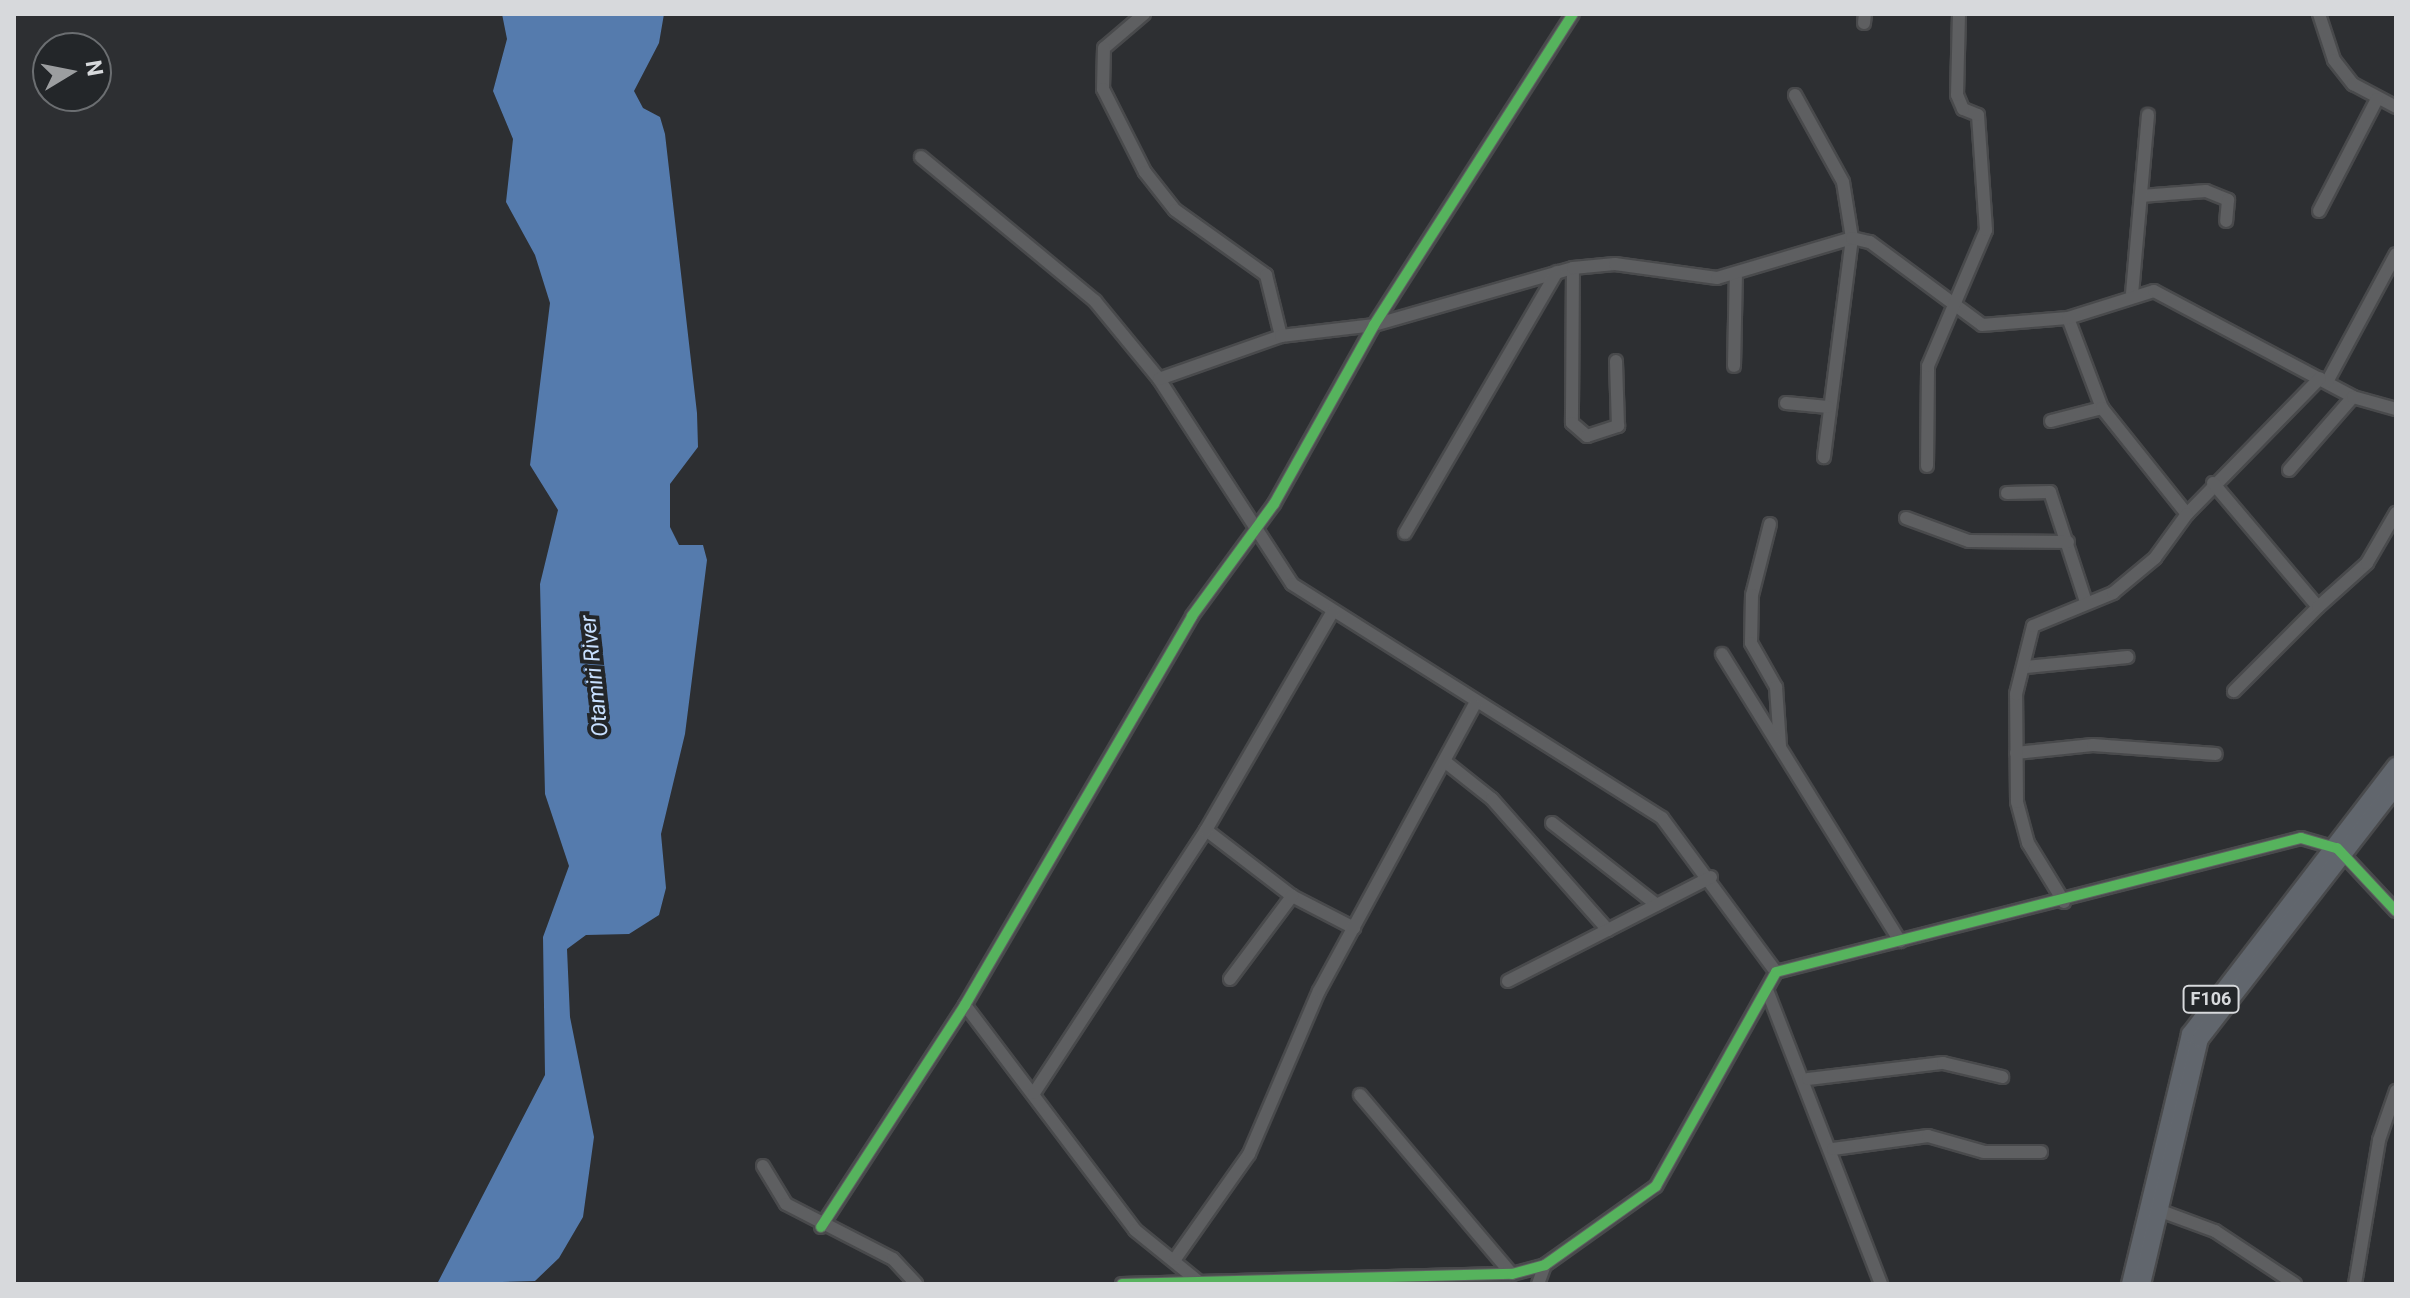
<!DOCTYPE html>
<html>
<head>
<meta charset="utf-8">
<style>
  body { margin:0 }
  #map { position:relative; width:2410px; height:1298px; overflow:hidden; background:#2d2f32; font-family:Roboto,sans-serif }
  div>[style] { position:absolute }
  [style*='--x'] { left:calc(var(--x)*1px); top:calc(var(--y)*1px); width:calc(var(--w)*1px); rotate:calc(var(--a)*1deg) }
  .water>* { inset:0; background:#557bad }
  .roads { filter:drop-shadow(2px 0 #494a4c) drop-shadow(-2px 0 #494a4c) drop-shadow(0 2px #494a4c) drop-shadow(0 -2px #494a4c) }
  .minor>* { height:12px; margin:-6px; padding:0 6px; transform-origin:6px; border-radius:6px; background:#5e5f61 }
  .major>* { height:16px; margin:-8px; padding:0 8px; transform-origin:8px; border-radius:8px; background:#61666d }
  .cycleway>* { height:10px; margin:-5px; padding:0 5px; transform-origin:5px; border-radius:5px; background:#56b35d }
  span { translate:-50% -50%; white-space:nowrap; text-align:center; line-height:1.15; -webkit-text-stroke:8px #232629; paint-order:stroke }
  .shield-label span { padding:2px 6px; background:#232629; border:2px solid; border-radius:6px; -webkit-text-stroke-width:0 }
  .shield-label { font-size:18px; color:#d7d9dc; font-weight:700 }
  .water-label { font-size:22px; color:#c8e0ff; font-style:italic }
  .frame { position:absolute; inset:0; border:16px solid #d7d9dc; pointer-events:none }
  .north { position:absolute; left:32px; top:32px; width:80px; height:80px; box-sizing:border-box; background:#232629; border:2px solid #6b6e71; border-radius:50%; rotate:80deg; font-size:22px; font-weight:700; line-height:32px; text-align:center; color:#d7d9dc }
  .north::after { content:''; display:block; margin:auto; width:28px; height:36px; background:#9c9ea0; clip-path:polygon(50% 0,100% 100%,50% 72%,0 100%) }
</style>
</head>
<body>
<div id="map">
  <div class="water">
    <div style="clip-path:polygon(502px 14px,664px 14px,659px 43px,634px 91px,643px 108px,660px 117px,665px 134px,697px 413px,698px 447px,670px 484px,670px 527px,679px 545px,703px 545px,707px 560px,685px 734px,661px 834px,666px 888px,659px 915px,629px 934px,586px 935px,567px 949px,570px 1017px,594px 1137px,583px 1217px,559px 1258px,535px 1281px,437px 1284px,545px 1075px,543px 937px,569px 866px,545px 794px,540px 584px,558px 510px,530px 465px,550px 303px,535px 255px,506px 202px,513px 139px,493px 91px,507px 39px)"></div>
  </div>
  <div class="roads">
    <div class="minor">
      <div style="--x:1144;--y:14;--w:52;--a:139.6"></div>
      <div style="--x:1104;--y:48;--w:41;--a:91.4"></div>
      <div style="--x:1103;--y:89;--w:93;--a:63.2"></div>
      <div style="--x:1145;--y:172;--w:48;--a:51.7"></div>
      <div style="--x:1175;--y:210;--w:112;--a:35.5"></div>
      <div style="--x:1266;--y:275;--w:63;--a:76.2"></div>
      <div style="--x:2319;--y:14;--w:48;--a:71.9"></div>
      <div style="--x:2334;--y:60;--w:31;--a:52"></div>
      <div style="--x:2353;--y:84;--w:49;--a:28.1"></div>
      <div style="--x:1864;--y:23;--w:9;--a:-84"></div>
      <div style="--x:1795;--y:95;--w:99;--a:61.1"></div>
      <div style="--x:1843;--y:182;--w:57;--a:80.9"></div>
      <div style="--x:1852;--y:238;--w:221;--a:97.3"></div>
      <div style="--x:921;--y:157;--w:226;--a:39.6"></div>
      <div style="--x:1095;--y:301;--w:101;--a:50.6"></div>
      <div style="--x:1159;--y:379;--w:244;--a:57"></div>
      <div style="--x:1292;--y:584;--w:438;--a:32.3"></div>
      <div style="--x:1662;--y:818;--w:192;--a:53.5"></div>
      <div style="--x:2141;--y:196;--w:65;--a:-4.4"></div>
      <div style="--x:2206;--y:191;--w:24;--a:22"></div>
      <div style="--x:2228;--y:200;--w:21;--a:95"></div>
      <div style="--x:2319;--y:211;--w:126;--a:-62.6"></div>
      <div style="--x:1573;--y:268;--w:155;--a:90.4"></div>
      <div style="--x:1572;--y:423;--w:20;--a:41"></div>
      <div style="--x:1587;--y:436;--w:33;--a:-18"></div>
      <div style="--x:1618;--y:426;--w:65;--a:-91.8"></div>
      <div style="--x:2132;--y:294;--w:180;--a:-84.9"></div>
      <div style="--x:2068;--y:318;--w:96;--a:69.3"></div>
      <div style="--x:1734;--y:366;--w:92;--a:-88.8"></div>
      <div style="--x:1159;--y:379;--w:129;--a:-19.4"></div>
      <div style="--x:1281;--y:336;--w:94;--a:-6.7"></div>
      <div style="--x:1374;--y:325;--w:207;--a:-16"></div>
      <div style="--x:1573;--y:268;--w:42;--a:-5.4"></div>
      <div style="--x:1615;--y:264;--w:103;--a:7.8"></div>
      <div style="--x:1717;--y:278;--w:141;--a:-16.5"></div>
      <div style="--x:1852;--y:238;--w:18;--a:13"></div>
      <div style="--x:1870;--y:242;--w:139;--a:36.5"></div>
      <div style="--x:1982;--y:325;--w:86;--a:-4.7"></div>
      <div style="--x:2068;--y:318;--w:90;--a:-17.4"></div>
      <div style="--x:2154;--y:291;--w:225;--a:28"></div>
      <div style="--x:2327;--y:382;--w:145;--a:-61.7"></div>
      <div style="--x:1786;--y:403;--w:42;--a:5.4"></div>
      <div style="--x:2051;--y:421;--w:53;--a:-14.3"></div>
      <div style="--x:2102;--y:408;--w:136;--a:51.3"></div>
      <div style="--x:2187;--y:514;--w:190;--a:-45.6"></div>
      <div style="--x:1927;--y:466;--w:100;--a:-89.4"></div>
      <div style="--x:1928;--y:366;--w:148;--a:-66.9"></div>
      <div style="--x:1986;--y:230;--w:115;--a:-94"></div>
      <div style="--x:1978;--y:115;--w:16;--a:-158"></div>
      <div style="--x:1963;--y:109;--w:15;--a:-113"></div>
      <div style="--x:1957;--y:95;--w:81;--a:-88.6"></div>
      <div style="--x:2289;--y:470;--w:97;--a:-48.8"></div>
      <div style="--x:2353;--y:397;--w:45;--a:15.6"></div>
      <div style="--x:2213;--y:483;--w:162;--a:49.7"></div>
      <div style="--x:2318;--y:607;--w:119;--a:135"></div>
      <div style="--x:2007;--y:493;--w:43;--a:-1.3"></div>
      <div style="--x:2050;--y:492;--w:116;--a:71.9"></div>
      <div style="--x:1906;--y:518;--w:67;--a:20.1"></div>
      <div style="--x:1969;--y:541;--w:99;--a:0.6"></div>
      <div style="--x:1770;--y:524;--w:73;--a:104.2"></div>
      <div style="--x:1752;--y:595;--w:48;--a:91.2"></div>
      <div style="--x:1751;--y:643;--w:51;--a:60.4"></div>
      <div style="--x:1776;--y:687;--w:58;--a:86.1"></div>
      <div style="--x:1405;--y:533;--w:302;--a:-59.8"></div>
      <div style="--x:2318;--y:607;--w:66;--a:-41.9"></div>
      <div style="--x:2367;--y:563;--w:58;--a:-59.9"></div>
      <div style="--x:1722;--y:654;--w:338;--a:58.2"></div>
      <div style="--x:2026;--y:667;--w:102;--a:-5.6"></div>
      <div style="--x:2016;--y:753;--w:77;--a:-5.9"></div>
      <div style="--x:2093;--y:745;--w:123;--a:4.2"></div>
      <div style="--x:1448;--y:764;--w:56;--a:38.5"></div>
      <div style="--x:1492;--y:799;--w:175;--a:48.5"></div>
      <div style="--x:1552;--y:823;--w:133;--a:38"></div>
      <div style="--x:1206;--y:830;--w:108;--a:37.5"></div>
      <div style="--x:1292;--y:896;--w:70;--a:27.3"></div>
      <div style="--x:2064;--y:902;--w:69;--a:-121.4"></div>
      <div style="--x:2028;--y:843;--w:42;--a:-105"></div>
      <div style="--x:2017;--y:802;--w:108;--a:-90.5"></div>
      <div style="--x:2016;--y:694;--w:70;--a:-76"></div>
      <div style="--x:2033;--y:626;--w:87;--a:-22.4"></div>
      <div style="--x:2113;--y:593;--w:55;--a:-39.8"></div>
      <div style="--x:2155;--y:558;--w:54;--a:-54"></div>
      <div style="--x:1230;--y:979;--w:104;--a:-53.2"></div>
      <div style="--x:1508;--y:981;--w:228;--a:-27.1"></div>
      <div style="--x:1767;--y:990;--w:315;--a:68.8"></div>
      <div style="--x:965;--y:1005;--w:282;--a:52.9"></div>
      <div style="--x:1135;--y:1230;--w:82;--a:39.1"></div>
      <div style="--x:1808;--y:1079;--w:136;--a:-6.8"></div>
      <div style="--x:1943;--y:1063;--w:61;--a:13.3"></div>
      <div style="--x:1034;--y:1093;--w:314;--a:-56.8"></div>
      <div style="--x:1206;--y:830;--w:251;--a:-59.9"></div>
      <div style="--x:1360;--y:1095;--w:235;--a:49.7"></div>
      <div style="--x:1833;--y:1149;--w:96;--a:-7.8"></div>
      <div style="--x:1928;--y:1136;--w:58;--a:15.9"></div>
      <div style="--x:1984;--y:1152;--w:57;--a:0"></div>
      <div style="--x:763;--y:1166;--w:44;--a:58.8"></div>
      <div style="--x:786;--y:1204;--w:120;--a:27.2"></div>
      <div style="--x:893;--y:1259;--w:34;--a:47"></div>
      <div style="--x:2158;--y:1210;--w:61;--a:20.2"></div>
      <div style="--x:2215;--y:1231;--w:96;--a:33.5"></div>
      <div style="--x:821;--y:1227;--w:265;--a:-57"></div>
      <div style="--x:965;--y:1005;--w:450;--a:-59.7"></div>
      <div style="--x:1192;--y:616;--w:139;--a:-53.8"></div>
      <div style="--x:1274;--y:504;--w:205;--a:-60.8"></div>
      <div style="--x:1374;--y:325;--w:369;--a:-57.4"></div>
      <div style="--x:1175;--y:1259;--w:128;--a:-54.8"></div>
      <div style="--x:1249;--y:1154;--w:177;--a:-66.8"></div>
      <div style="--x:1319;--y:991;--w:325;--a:-61.5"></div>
      <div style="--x:1122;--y:1284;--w:390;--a:-1.5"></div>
      <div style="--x:1512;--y:1274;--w:34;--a:-15"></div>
      <div style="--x:1545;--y:1265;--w:136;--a:-35.4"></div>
      <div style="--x:1656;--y:1186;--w:245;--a:-60.7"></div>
      <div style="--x:1776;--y:972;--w:542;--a:-14.32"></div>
      <div style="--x:2301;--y:838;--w:37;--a:16"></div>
      <div style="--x:2337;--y:848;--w:86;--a:46.9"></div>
      <div style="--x:1538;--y:1284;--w:20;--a:-70"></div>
      <div style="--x:2355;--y:1284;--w:146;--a:-80.5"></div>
      <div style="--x:2379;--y:1140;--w:52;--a:-70.9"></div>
    </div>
    <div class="major">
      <div style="--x:2130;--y:1284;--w:257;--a:-76.5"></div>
      <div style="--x:2190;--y:1034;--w:338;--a:-52.5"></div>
      <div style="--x:2142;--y:1284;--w:252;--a:-76.7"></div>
      <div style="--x:2200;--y:1039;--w:320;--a:-52.2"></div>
    </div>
  </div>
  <div class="cycleway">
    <div style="--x:821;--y:1227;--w:265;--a:-57"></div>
    <div style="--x:965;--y:1005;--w:450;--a:-59.7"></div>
    <div style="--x:1192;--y:616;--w:139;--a:-53.8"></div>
    <div style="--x:1274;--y:504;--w:205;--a:-60.8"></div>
    <div style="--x:1374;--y:325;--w:369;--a:-57.4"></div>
    <div style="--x:1122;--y:1284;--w:390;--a:-1.5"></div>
    <div style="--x:1512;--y:1274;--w:34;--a:-15"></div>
    <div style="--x:1545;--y:1265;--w:136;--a:-35.4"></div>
    <div style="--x:1656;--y:1186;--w:245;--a:-60.7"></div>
    <div style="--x:1776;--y:972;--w:542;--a:-14.32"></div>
    <div style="--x:2301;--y:838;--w:37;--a:16"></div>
    <div style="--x:2337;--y:848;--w:86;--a:46.9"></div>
  </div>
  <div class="shield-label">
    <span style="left:2211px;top:999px">F106</span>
  </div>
  <div class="water-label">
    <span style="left:594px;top:676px;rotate:-96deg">Otamiri River</span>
  </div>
  <div class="frame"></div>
  <div class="north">N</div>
</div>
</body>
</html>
